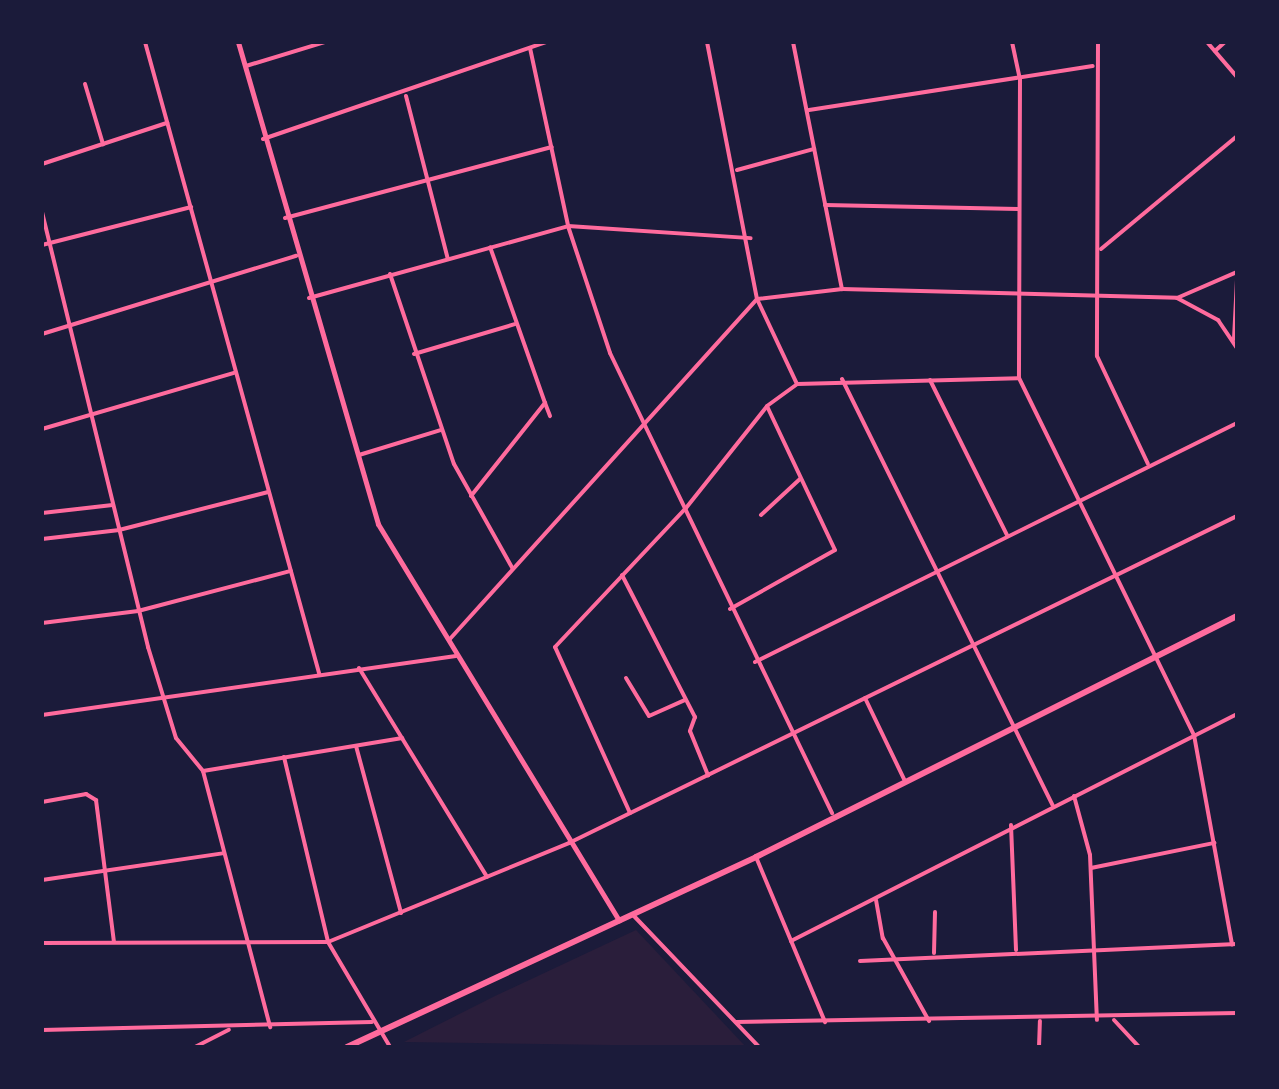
<!DOCTYPE html>
<html>
<head>
<meta charset="utf-8">
<style>
  body { margin:0 }
  #map { position:relative; width:1279px; height:1089px; overflow:hidden; background:#1b1b3a; font-family:"Exo 2",sans-serif }
  div>[style] { position:absolute }
  [style*='--x'] { left:calc(var(--x)*1px); top:calc(var(--y)*1px); width:calc(var(--w)*1px); rotate:calc(var(--a)*1deg) }
  .green>* { inset:0; background:#2a1e3b }
  .minor>* { height:4px; margin:-2px; padding:0 2px; transform-origin:2px; border-radius:2px; background:#ff6b9d }
  .tertiary>* { height:5px; margin:-2.5px; padding:0 2.5px; transform-origin:2.5px; border-radius:2.5px; background:#ff6b9d }
  .secondary>* { height:6px; margin:-3px; padding:0 3px; transform-origin:3px; border-radius:3px; background:#ff6b9d }
  span { translate:-50% -50%; white-space:nowrap; text-align:center; line-height:1.15; -webkit-text-stroke:8px #1b1b3a; paint-order:stroke }
  .frame { position:absolute; inset:0; border:44px solid #1b1b3a; pointer-events:none }
</style>
</head>
<body>
<div id="map">
  <div class="green">
    <div style="clip-path:polygon(636px 930px,746px 1047px,404px 1042px,495px 996px)"></div>
  </div>
  <div class="minor">
    <div style="--x:145;--y:42;--w:655;--a:74.58"></div>
    <div style="--x:707;--y:42;--w:262;--a:79"></div>
    <div style="--x:757;--y:299;--w:94;--a:64.8"></div>
    <div style="--x:793;--y:42;--w:252;--a:78.8"></div>
    <div style="--x:1012;--y:42;--w:38;--a:78"></div>
    <div style="--x:1020;--y:79;--w:299;--a:90.2"></div>
    <div style="--x:1019;--y:378;--w:398;--a:63.9"></div>
    <div style="--x:1194;--y:735;--w:213;--a:79.7"></div>
    <div style="--x:1098;--y:42;--w:314;--a:90.2"></div>
    <div style="--x:1097;--y:356;--w:119;--a:64.7"></div>
    <div style="--x:1207;--y:42;--w:46;--a:49.4"></div>
    <div style="--x:530;--y:48;--w:182;--a:77.9"></div>
    <div style="--x:568;--y:226;--w:134;--a:71.7"></div>
    <div style="--x:610;--y:353;--w:511;--a:64.24"></div>
    <div style="--x:1215;--y:51;--w:13;--a:-42"></div>
    <div style="--x:246;--y:66;--w:83;--a:-16.9"></div>
    <div style="--x:85;--y:84;--w:63;--a:73.3"></div>
    <div style="--x:406;--y:96;--w:168;--a:75.6"></div>
    <div style="--x:809;--y:110;--w:287;--a:-8.8"></div>
    <div style="--x:263;--y:139;--w:299;--a:-18.9"></div>
    <div style="--x:42;--y:164;--w:132;--a:-18.2"></div>
    <div style="--x:737;--y:170;--w:80;--a:-15.3"></div>
    <div style="--x:825;--y:205;--w:194;--a:1.2"></div>
    <div style="--x:42;--y:212;--w:448;--a:76.3"></div>
    <div style="--x:148;--y:647;--w:95;--a:72.9"></div>
    <div style="--x:176;--y:738;--w:43;--a:50.7"></div>
    <div style="--x:203;--y:771;--w:265;--a:75.3"></div>
    <div style="--x:285;--y:218;--w:276;--a:-14.9"></div>
    <div style="--x:42;--y:245;--w:154;--a:-14.3"></div>
    <div style="--x:1101;--y:249;--w:177;--a:-39.7"></div>
    <div style="--x:390;--y:274;--w:200;--a:71.4"></div>
    <div style="--x:454;--y:464;--w:120;--a:60.7"></div>
    <div style="--x:309;--y:298;--w:269;--a:-15.5"></div>
    <div style="--x:568;--y:226;--w:183;--a:3.8"></div>
    <div style="--x:1177;--y:298;--w:47;--a:28.2"></div>
    <div style="--x:1218;--y:320;--w:34;--a:56"></div>
    <div style="--x:42;--y:334;--w:266;--a:-17.1"></div>
    <div style="--x:1234;--y:339;--w:60;--a:-87.1"></div>
    <div style="--x:414;--y:354;--w:105;--a:-16.5"></div>
    <div style="--x:842;--y:379;--w:475;--a:63.7"></div>
    <div style="--x:930;--y:380;--w:173;--a:63.6"></div>
    <div style="--x:545;--y:403;--w:14;--a:69"></div>
    <div style="--x:42;--y:429;--w:200;--a:-16.3"></div>
    <div style="--x:359;--y:455;--w:86;--a:-17"></div>
    <div style="--x:471;--y:496;--w:119;--a:-51.5"></div>
    <div style="--x:545;--y:403;--w:165;--a:-109.4"></div>
    <div style="--x:42;--y:513;--w:71;--a:-6.4"></div>
    <div style="--x:761;--y:515;--w:53;--a:-42.7"></div>
    <div style="--x:42;--y:539;--w:78;--a:-6.7"></div>
    <div style="--x:119;--y:530;--w:154;--a:-14.3"></div>
    <div style="--x:622;--y:575;--w:160;--a:62.8"></div>
    <div style="--x:695;--y:717;--w:15;--a:110"></div>
    <div style="--x:690;--y:731;--w:48;--a:67.8"></div>
    <div style="--x:730;--y:609;--w:120;--a:-29.3"></div>
    <div style="--x:835;--y:550;--w:159;--a:-115.3"></div>
    <div style="--x:42;--y:623;--w:97;--a:-7.1"></div>
    <div style="--x:138;--y:611;--w:158;--a:-14.7"></div>
    <div style="--x:449;--y:640;--w:460;--a:-47.9"></div>
    <div style="--x:757;--y:299;--w:86;--a:-6.7"></div>
    <div style="--x:842;--y:289;--w:335;--a:1.5"></div>
    <div style="--x:1177;--y:298;--w:65;--a:-23.4"></div>
    <div style="--x:755;--y:662;--w:538;--a:-26.37"></div>
    <div style="--x:359;--y:668;--w:245;--a:58.5"></div>
    <div style="--x:626;--y:678;--w:44;--a:58.8"></div>
    <div style="--x:649;--y:716;--w:39;--a:-24"></div>
    <div style="--x:865;--y:698;--w:90;--a:64.3"></div>
    <div style="--x:42;--y:715;--w:418;--a:-8.1"></div>
    <div style="--x:356;--y:746;--w:173;--a:74.9"></div>
    <div style="--x:284;--y:757;--w:190;--a:76.6"></div>
    <div style="--x:328;--y:942;--w:122;--a:59.4"></div>
    <div style="--x:203;--y:771;--w:202;--a:-9.4"></div>
    <div style="--x:1074;--y:796;--w:61;--a:74.8"></div>
    <div style="--x:1090;--y:855;--w:165;--a:87.6"></div>
    <div style="--x:42;--y:802;--w:45;--a:-10.3"></div>
    <div style="--x:86;--y:794;--w:12;--a:31"></div>
    <div style="--x:96;--y:800;--w:143;--a:82.8"></div>
    <div style="--x:630;--y:813;--w:182;--a:-114.3"></div>
    <div style="--x:555;--y:647;--w:191;--a:-46.7"></div>
    <div style="--x:686;--y:508;--w:130;--a:-51.5"></div>
    <div style="--x:767;--y:406;--w:37;--a:-36"></div>
    <div style="--x:797;--y:384;--w:222;--a:-1.5"></div>
    <div style="--x:1011;--y:825;--w:125;--a:87.7"></div>
    <div style="--x:756;--y:857;--w:179;--a:67.3"></div>
    <div style="--x:1091;--y:868;--w:126;--a:-11.5"></div>
    <div style="--x:42;--y:880;--w:184;--a:-8.4"></div>
    <div style="--x:876;--y:900;--w:39;--a:80"></div>
    <div style="--x:883;--y:938;--w:95;--a:61"></div>
    <div style="--x:633;--y:915;--w:182;--a:46.3"></div>
    <div style="--x:791;--y:941;--w:500;--a:-26.97"></div>
    <div style="--x:42;--y:943;--w:286;--a:-0.2"></div>
    <div style="--x:328;--y:942;--w:261;--a:-22.3"></div>
    <div style="--x:569;--y:843;--w:744;--a:-26.08"></div>
    <div style="--x:934;--y:953;--w:41;--a:-88.6"></div>
    <div style="--x:860;--y:961;--w:377;--a:-2.6"></div>
    <div style="--x:1114;--y:1020;--w:37;--a:47"></div>
    <div style="--x:736;--y:1022;--w:501;--a:-1.03"></div>
    <div style="--x:42;--y:1030;--w:330;--a:-1.4"></div>
    <div style="--x:195;--y:1047;--w:38;--a:-27"></div>
    <div style="--x:1039;--y:1047;--w:26;--a:-88"></div>
  </div>
  <div class="tertiary">
    <div style="--x:238;--y:42;--w:502;--a:73.8"></div>
    <div style="--x:378;--y:524;--w:464;--a:58.7"></div>
  </div>
  <div class="secondary">
    <div style="--x:347;--y:1047;--w:451;--a:-24.9"></div>
    <div style="--x:756;--y:857;--w:538;--a:-26.61"></div>
  </div>
  <div class="frame"></div>
</div>
</body>
</html>
